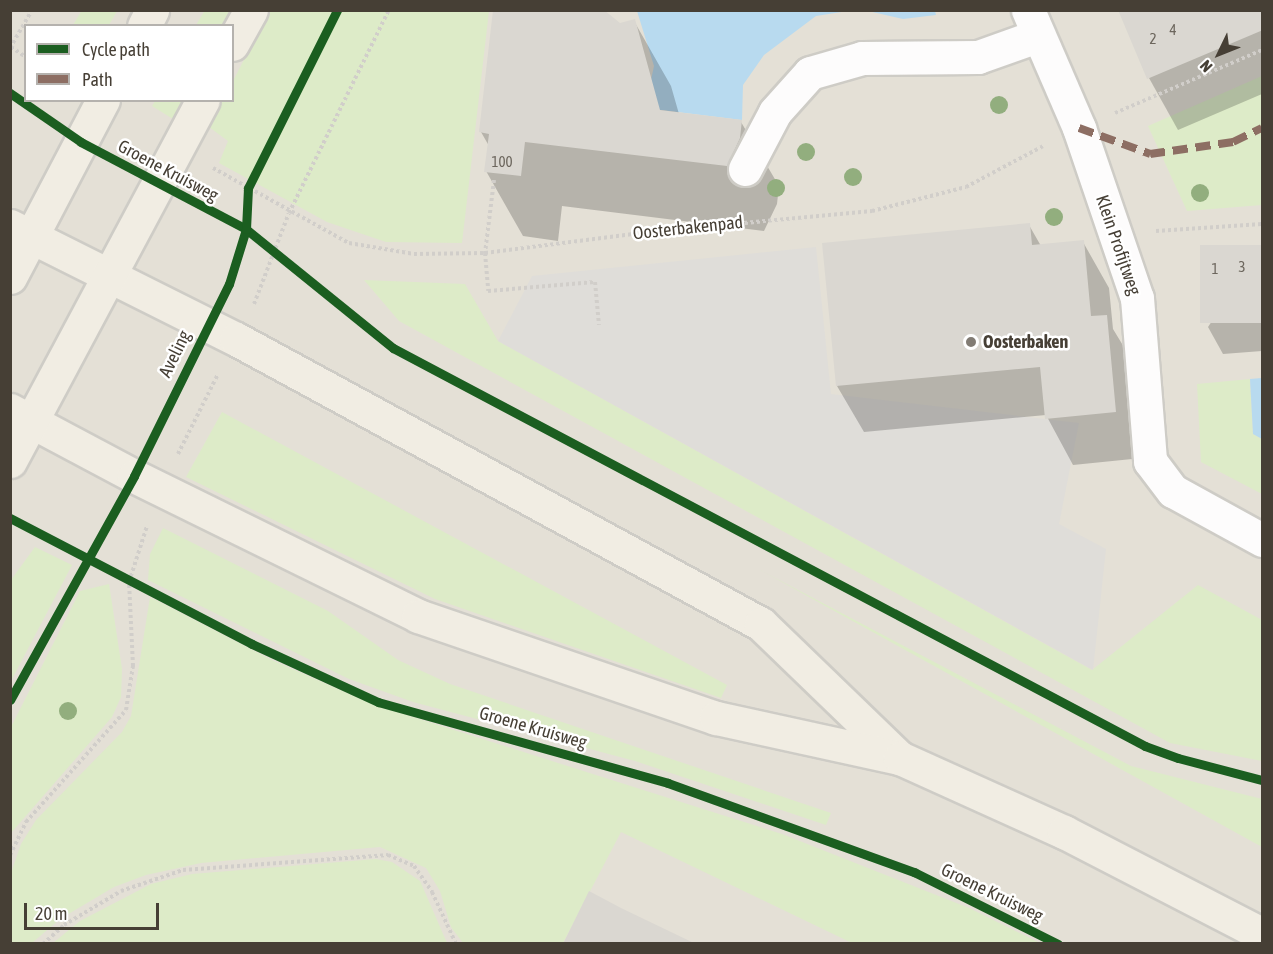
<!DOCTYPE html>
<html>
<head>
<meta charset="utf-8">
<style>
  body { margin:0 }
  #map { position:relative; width:1273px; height:954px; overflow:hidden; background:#f0eee9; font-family:"Asap Condensed",sans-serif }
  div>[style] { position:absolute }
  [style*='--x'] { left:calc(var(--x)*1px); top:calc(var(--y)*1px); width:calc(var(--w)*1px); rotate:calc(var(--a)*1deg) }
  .residential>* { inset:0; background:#e4e0d6 }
  .green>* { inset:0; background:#ddebc8 }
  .parking>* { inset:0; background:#dfddd9 }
  .water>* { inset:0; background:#b8daef }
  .shadow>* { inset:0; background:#0003 }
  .building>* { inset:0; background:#dad7d1; transform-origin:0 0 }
  .path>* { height:4px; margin-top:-2px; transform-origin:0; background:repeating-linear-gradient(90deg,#d1ceca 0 3px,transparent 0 6px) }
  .roads { filter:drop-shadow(2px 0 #ceccc6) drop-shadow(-2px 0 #ceccc6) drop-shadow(0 2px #ceccc6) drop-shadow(0 -2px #ceccc6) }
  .minor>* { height:33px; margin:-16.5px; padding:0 16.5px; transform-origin:16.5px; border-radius:16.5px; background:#fdfcfc }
  .major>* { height:33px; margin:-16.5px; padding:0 16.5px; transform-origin:16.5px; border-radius:16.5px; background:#f1ede3 }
  .quiet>* { height:8px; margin-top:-4px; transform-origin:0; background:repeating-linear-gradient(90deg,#8d6e63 0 15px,transparent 0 23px) }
  .cycleway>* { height:9px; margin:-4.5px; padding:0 4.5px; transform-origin:4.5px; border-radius:4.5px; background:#1b5e20 }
  .trees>* { width:18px; height:18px; margin:-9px; border-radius:50%; background:#92ae7e }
  .dots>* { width:16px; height:16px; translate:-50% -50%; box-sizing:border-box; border:3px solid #fff; border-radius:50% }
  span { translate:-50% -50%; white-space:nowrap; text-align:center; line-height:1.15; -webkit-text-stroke:5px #fff; paint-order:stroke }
  .number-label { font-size:15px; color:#6c665d }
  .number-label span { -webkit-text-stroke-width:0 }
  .street-label { font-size:18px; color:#463f35 }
  .poi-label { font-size:18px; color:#463f35; font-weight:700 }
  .left { translate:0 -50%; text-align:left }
  .frame { position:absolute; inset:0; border:12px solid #463f35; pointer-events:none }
  .legend { position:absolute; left:24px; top:24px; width:210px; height:78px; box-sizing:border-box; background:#fff; border:2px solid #b5b2ae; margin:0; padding:8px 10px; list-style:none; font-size:18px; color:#463f35 }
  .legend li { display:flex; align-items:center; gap:12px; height:30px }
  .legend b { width:30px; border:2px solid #b5b2ae }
  .north { position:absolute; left:1189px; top:24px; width:60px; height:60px; -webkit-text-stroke:4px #fff; paint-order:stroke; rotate:227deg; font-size:16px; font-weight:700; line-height:24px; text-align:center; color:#463f35 }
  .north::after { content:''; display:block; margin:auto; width:21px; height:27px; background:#463f35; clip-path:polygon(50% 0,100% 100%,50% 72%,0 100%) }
  .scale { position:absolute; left:24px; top:903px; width:135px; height:27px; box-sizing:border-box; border:3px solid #463f35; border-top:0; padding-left:8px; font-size:18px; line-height:21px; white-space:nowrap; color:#463f35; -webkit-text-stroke:4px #fff; paint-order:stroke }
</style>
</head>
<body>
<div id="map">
  <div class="residential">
    <div style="clip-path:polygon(evenodd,11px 11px,1262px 11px,1262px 943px,11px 943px,11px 11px,26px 26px,232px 26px,232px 100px,26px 100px,26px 26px)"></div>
  </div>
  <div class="green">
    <div style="clip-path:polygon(82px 10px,117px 10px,117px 11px,109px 25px,73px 25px)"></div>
    <div style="clip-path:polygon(205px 10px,230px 10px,230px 11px,222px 25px,196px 25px)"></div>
    <div style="clip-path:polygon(269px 11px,489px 11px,462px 243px,386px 242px,327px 222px,219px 163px,228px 141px,209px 127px,222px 101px,232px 100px,233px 81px)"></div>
    <div style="clip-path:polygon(1262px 76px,1262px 205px,1187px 211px,1148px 126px)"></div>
    <div style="clip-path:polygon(155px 101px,155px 100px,183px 101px,173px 119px,152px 106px)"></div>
    <div style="clip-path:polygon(364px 280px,465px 284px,498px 341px,1092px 670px,1198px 585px,1262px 620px,1262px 761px,1170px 743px,399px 321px)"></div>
    <div style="clip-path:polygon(1250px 379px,1253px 434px,1262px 439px,1262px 494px,1201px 462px,1197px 384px)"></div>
    <div style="clip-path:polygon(222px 412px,727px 685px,721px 698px,435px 599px,186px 477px)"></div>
    <div style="clip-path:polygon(163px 528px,328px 611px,398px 660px,450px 684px,831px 813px,826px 825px,635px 761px,413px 702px,349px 679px,148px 580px,150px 554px)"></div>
    <div style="clip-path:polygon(35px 547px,72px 565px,11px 681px,11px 580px)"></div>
    <div style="clip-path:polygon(760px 570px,1131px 766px,1262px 799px,1262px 847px)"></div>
    <div style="clip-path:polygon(109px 584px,122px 669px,121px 697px,112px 717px,11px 833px,11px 727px,80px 591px)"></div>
    <div style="clip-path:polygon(150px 597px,272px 660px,372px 704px,782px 834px,969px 908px,1040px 943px,852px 943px,621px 832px,563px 943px,463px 943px,451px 927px,440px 891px,426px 868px,380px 847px,201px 863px,146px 875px,114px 887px,60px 919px,32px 943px,11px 944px,11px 873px,21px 844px,36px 820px,122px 732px,131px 716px)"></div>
    <div style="clip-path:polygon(376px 859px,392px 862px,420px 881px,447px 943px,53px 943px,80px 921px,151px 884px,192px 874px)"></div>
  </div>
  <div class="parking">
    <div style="clip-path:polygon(816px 247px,831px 394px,1079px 423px,1059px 524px,1106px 549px,1093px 670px,498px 341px,532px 276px)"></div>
  </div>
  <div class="water">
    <div style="clip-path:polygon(637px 11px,848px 11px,816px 16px,764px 55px,743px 85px,742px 120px,645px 108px,654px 66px)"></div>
    <div style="clip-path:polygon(868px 11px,935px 11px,936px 15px,903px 19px)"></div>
    <div style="clip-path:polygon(1262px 378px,1262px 439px,1253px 434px,1250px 379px)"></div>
  </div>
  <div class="shadow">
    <div style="clip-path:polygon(1119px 10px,1262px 10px,1262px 94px,1178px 130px,1149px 78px)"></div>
    <div style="clip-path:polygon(634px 21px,671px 86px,679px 114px,741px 122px,779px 186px,777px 204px,764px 231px,562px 206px,558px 241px,523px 236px,486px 171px,489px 146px,481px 132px,619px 24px)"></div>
    <div style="clip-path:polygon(1029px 225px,1041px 246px,1083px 242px,1109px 288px,1113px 329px,1133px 362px,1142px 458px,1073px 465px,1046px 415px,864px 432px,837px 386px)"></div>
    <div style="clip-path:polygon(1262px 246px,1262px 351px,1223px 354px,1208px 327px)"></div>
  </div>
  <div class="building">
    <div style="clip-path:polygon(493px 10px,604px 10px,620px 23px,635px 19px,660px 110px,742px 120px,740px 138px,727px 166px,525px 142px,521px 176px,484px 172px,489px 134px,479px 132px)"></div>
    <div style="clip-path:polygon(1118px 10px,1263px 10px,1263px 30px,1147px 79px)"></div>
    <div style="clip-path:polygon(1030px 223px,1032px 245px,1084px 240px,1091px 316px,1107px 315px,1116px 412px,1045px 419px,1040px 367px,836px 386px,822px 243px)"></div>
    <div style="left:1263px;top:245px;width:78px;height:63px;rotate:90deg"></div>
    <div style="clip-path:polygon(589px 891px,621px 908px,696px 944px,563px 944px)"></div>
  </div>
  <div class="path">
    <div style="--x:11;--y:47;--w:18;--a:34"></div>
    <div style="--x:10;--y:48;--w:44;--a:-59.9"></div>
    <div style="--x:1115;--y:113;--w:160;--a:-23.2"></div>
    <div style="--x:213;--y:168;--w:155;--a:28.9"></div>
    <div style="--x:349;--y:243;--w:66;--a:9.6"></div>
    <div style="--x:414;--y:254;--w:71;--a:-0.8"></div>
    <div style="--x:485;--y:253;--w:165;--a:-7.3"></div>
    <div style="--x:649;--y:232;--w:224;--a:-5.4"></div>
    <div style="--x:872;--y:211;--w:97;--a:-14.3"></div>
    <div style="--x:966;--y:187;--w:87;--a:-28"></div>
    <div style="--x:494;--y:180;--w:74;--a:97"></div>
    <div style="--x:485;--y:253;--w:38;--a:85"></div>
    <div style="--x:488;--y:291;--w:107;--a:-4.8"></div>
    <div style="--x:595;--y:282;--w:43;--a:84.7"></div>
    <div style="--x:1156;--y:231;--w:106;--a:-3.8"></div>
    <div style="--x:254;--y:304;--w:97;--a:-69"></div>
    <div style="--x:289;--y:213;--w:226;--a:-63.8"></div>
    <div style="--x:178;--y:454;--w:89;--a:-63.4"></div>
    <div style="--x:10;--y:855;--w:37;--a:-64"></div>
    <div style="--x:26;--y:822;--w:150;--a:-48.2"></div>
    <div style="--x:126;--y:710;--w:45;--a:-81"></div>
    <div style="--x:133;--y:666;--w:84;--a:-92.7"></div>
    <div style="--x:129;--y:582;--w:59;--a:-72.2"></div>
    <div style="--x:43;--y:944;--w:28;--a:-42"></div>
    <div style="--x:64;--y:925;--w:66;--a:-30.8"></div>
    <div style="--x:121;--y:891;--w:65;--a:-18.7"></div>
    <div style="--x:183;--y:870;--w:206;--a:-4.2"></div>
    <div style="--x:388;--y:855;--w:28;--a:23"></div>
    <div style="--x:414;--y:866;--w:32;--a:55"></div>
    <div style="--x:432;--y:892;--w:57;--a:65.2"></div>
  </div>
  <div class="roads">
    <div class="minor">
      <div style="--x:1028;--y:10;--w:129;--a:66.6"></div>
      <div style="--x:1079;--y:128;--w:180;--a:71.2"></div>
      <div style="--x:1137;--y:298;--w:164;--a:85.4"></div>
      <div style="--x:1150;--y:461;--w:38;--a:53"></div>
      <div style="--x:1173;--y:491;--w:102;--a:28.8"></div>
      <div style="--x:745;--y:169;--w:64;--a:-62.2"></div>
      <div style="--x:775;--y:112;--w:52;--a:-48.1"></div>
      <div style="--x:810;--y:73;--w:54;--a:-16.1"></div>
      <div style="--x:862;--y:58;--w:116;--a:-0.5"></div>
      <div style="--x:978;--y:57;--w:63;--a:-19.6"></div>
    </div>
    <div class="major">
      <div style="--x:144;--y:26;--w:18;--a:-63"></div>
      <div style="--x:232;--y:44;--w:39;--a:-61"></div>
      <div style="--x:10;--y:226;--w:253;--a:26.6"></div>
      <div style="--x:236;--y:339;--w:597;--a:28.5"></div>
      <div style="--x:761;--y:624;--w:193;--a:44"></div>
      <div style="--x:10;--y:277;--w:200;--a:-62.3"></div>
      <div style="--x:10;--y:410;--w:140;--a:28"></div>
      <div style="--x:134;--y:476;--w:317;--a:26.2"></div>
      <div style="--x:418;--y:616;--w:315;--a:18.9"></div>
      <div style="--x:716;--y:718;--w:188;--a:12.3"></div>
      <div style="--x:900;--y:758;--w:180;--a:24.3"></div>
      <div style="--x:1064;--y:832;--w:223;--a:27.3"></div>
      <div style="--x:10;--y:461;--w:409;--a:-61.9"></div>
    </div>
  </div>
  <div class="quiet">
    <div style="--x:1079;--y:128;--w:76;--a:20.1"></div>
    <div style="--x:1150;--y:154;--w:84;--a:-8.2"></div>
    <div style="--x:1233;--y:142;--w:32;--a:-26"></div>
  </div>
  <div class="cycleway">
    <div style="--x:10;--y:93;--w:86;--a:34.6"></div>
    <div style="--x:81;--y:142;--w:187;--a:27.8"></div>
    <div style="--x:246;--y:229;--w:189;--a:39"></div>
    <div style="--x:393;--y:348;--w:851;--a:27.89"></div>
    <div style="--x:1145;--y:746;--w:35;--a:20"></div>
    <div style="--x:1178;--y:758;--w:87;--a:14.7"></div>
    <div style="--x:10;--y:518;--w:273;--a:27.5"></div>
    <div style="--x:252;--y:644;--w:139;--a:24.7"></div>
    <div style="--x:378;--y:702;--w:301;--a:15.6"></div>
    <div style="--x:668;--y:783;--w:262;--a:19.9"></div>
    <div style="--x:914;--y:872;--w:161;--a:26.6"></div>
    <div style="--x:10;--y:700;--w:256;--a:-61"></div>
    <div style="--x:134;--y:476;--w:214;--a:-63.7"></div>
    <div style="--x:229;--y:284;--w:58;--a:-72.8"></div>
    <div style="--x:246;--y:229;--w:41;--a:-87.2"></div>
    <div style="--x:248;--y:188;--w:199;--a:-63.4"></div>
  </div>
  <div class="trees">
    <div style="left:999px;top:105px"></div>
    <div style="left:806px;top:152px"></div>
    <div style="left:853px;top:177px"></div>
    <div style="left:776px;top:188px"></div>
    <div style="left:1200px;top:193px"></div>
    <div style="left:1054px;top:217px"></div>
    <div style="left:68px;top:711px"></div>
  </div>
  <div class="dots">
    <div style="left:971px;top:342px;background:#827c74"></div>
  </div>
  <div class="number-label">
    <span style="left:1173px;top:30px">4</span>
    <span style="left:1153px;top:39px">2</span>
    <span style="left:502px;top:162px">100</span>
    <span style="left:1242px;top:267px">3</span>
    <span style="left:1215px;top:269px">1</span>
  </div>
  <div class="street-label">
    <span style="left:168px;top:171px;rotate:28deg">Groene Kruisweg</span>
    <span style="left:688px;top:228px;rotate:-6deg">Oosterbakenpad</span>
    <span style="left:1118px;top:245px;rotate:71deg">Klein Profijtweg</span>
    <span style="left:175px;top:354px;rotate:-64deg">Aveling</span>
    <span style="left:533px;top:728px;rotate:16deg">Groene Kruisweg</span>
    <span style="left:992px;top:893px;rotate:26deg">Groene Kruisweg</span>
  </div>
  <div class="poi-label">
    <span class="left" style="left:983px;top:342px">Oosterbaken</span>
  </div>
  <div class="frame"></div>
  <ul class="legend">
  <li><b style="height:8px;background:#1b5e20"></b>Cycle path</li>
  <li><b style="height:8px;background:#8d6e63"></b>Path</li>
  </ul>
  <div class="north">N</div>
  <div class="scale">20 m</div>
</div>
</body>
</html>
